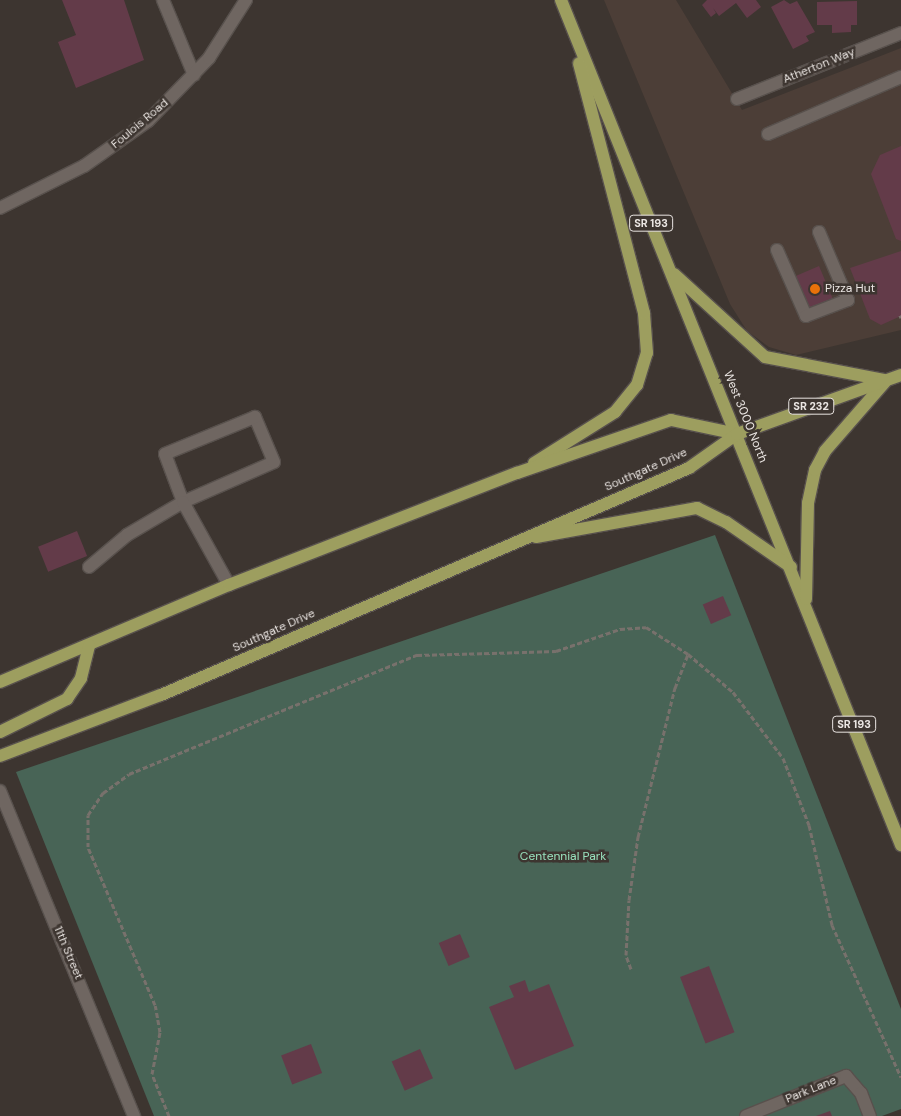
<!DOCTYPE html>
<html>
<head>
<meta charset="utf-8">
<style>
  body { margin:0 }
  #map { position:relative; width:901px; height:1116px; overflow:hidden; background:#3d3530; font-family:"DM Sans",sans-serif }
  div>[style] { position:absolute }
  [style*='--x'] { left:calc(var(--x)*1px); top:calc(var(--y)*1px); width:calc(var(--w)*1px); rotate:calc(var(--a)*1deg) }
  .built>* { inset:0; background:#4c3e37 }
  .green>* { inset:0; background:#486456 }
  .building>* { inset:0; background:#633b49; transform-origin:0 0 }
  .path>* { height:3px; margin-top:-1.5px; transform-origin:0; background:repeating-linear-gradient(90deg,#78716c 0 5px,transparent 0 7.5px) }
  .roads { filter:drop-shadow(1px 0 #58514d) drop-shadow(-1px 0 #58514d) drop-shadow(0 1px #58514d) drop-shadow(0 -1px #58514d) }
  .minor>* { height:12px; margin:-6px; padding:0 6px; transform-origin:6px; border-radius:6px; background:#6f6661 }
  .major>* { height:12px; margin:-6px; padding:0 6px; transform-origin:6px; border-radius:6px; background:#9d9e5f }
  .dots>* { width:14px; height:14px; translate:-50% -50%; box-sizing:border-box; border:2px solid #3d3530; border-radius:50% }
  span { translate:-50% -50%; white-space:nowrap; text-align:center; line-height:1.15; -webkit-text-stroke:5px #3d3530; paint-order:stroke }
  .shield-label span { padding:1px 4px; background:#3d3530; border:1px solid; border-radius:4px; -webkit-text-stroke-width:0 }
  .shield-label { font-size:11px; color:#ebe6e3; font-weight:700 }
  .street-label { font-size:12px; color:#ebe6e3 }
  .poi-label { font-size:12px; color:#ebe6e3 }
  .left { translate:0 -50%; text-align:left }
  .park-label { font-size:12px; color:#98e1bd }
</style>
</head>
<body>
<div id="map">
  <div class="built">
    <div style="clip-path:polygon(604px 0,676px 0,742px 110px,901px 48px,901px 330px,796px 355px,769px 347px,747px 331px,730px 304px)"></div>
  </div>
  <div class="green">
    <div style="clip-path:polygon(715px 535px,901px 1009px,901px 1109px,882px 1116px,154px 1116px,16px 772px)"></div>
  </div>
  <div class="building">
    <div style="clip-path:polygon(62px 0,124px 0,144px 60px,76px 88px,58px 42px,76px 35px)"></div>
    <div style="clip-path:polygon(707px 0,756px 0,761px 7px,747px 18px,736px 3px,719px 16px,713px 8px,716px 13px,711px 17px,702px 5px)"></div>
    <div style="clip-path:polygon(784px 0,790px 4px,797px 1px,815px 32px,806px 36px,809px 41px,793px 49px,771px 7px)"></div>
    <div style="clip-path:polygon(857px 1px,857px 25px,851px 25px,851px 32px,832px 33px,832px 25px,817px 25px,817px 2px)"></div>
    <div style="clip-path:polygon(901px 146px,901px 241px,896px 239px,871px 174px,880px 155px)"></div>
    <div style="clip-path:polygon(901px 251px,901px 316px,881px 325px,870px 319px,850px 268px)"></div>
    <div style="left:819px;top:266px;width:39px;height:26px;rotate:67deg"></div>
    <div style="left:77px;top:531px;width:27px;height:42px;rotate:68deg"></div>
    <div style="left:723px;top:596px;width:21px;height:22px;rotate:67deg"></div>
    <div style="left:460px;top:934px;width:25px;height:23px;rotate:67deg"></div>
    <div style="left:709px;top:966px;width:71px;height:31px;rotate:69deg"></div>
    <div style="clip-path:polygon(525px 980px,529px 992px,549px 984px,574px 1046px,515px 1070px,489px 1007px,514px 997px,509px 986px)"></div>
    <div style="left:311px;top:1044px;width:31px;height:32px;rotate:69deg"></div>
    <div style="left:420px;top:1049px;width:32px;height:31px;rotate:66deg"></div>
    <div style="clip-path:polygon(830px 1111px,832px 1116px,816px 1116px)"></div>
  </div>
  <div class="path">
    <div style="--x:900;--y:315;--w:3;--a:72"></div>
    <div style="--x:631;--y:969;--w:15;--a:-110"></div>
    <div style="--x:626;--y:955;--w:55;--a:-86.9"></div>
    <div style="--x:629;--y:900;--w:64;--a:-81.9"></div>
    <div style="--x:638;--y:837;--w:154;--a:-76.1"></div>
    <div style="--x:675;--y:688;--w:36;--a:-69"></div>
    <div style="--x:169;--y:1116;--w:45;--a:-112"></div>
    <div style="--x:152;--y:1074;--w:43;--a:-79.2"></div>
    <div style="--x:160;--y:1032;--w:27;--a:-100"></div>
    <div style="--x:155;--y:1005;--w:172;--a:-113"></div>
    <div style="--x:88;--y:847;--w:32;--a:-90"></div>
    <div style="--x:88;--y:815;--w:27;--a:-56"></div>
    <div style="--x:103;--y:793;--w:32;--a:-36"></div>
    <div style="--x:129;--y:774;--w:312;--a:-22.5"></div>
    <div style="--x:417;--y:655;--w:139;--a:-1.6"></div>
    <div style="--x:556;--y:651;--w:68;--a:-19"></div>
    <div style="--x:620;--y:629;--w:26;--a:-4"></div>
    <div style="--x:646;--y:627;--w:50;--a:32.7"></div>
    <div style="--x:688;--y:654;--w:59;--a:40.2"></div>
    <div style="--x:733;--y:692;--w:83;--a:52.9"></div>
    <div style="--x:783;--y:758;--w:72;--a:68.8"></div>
    <div style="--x:809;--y:825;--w:103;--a:77"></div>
    <div style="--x:832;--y:925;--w:167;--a:65.6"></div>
  </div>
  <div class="roads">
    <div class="minor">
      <div style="--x:163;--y:0;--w:81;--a:67.5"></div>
      <div style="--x:737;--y:99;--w:177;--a:-21.9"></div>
      <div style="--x:768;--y:134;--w:145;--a:-23.2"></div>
      <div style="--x:0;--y:208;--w:94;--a:-26.6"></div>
      <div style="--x:84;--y:166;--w:78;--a:-35.1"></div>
      <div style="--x:148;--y:121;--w:88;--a:-45.9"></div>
      <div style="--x:209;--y:58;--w:69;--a:-57.5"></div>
      <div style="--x:777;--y:250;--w:72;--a:66.3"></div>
      <div style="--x:806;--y:316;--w:45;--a:-20.9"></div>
      <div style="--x:848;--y:300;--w:74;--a:-113.1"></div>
      <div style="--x:89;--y:567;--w:50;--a:-40.1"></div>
      <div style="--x:127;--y:535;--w:65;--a:-30.5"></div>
      <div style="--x:183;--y:502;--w:99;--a:-23.7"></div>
      <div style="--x:274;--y:462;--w:49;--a:-112.9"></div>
      <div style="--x:255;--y:417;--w:97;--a:157.7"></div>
      <div style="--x:165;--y:454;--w:51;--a:69.4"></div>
      <div style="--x:183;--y:502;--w:95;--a:61"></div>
      <div style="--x:0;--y:791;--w:352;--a:67.6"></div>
      <div style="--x:746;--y:1116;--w:108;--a:-21.8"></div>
      <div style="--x:846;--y:1076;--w:23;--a:49"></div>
      <div style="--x:861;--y:1093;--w:25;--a:69"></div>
    </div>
    <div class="major">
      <div style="--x:561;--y:0;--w:911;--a:68.08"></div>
      <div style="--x:674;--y:274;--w:123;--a:42.4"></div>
      <div style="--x:765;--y:357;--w:121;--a:10.9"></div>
      <div style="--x:534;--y:463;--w:96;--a:-32.2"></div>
      <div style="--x:615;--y:412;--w:35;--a:-51"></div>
      <div style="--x:637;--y:385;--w:34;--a:-73"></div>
      <div style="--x:647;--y:353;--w:40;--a:-94.3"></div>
      <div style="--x:644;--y:313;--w:258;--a:-104.6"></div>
      <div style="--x:536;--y:537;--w:164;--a:-10.2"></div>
      <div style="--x:697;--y:508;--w:32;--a:26"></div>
      <div style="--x:726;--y:522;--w:79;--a:34.7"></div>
      <div style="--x:806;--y:599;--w:96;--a:-88.8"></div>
      <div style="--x:808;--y:503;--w:34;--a:-78"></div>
      <div style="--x:815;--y:470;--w:21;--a:-62"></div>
      <div style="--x:825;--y:451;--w:91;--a:-49"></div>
      <div style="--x:0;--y:682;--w:249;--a:-23"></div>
      <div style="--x:229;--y:585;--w:309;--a:-21.3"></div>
      <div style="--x:517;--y:473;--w:163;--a:-19"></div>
      <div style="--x:671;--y:420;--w:67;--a:12"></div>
      <div style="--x:0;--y:732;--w:75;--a:-26.2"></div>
      <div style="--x:67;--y:699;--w:25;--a:-56"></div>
      <div style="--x:81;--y:678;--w:34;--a:-76"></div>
      <div style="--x:0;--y:756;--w:172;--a:-20.8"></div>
      <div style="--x:161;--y:695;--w:575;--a:-23.26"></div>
      <div style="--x:689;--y:468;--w:59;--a:-35.3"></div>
      <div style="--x:737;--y:434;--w:174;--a:-19.8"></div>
    </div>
  </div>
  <div class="dots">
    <div style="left:815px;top:289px;background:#e8710a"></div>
  </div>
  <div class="shield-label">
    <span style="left:651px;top:223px">SR 193</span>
    <span style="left:811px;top:406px">SR 232</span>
    <span style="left:854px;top:724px">SR 193</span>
  </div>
  <div class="street-label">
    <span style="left:819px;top:66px;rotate:-22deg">Atherton Way</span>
    <span style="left:140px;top:124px;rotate:-40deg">Foulois Road</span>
    <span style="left:745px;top:417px;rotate:68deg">West 3000 North</span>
    <span style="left:646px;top:470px;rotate:-24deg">Southgate Drive</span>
    <span style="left:274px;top:631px;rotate:-24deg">Southgate Drive</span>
    <span style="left:68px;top:953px;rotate:67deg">11th Street</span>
    <span style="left:811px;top:1090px;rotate:-22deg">Park Lane</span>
  </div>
  <div class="poi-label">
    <span class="left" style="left:825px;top:289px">Pizza Hut</span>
  </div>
  <div class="park-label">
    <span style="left:563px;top:857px">Centennial Park</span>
  </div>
</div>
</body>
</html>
